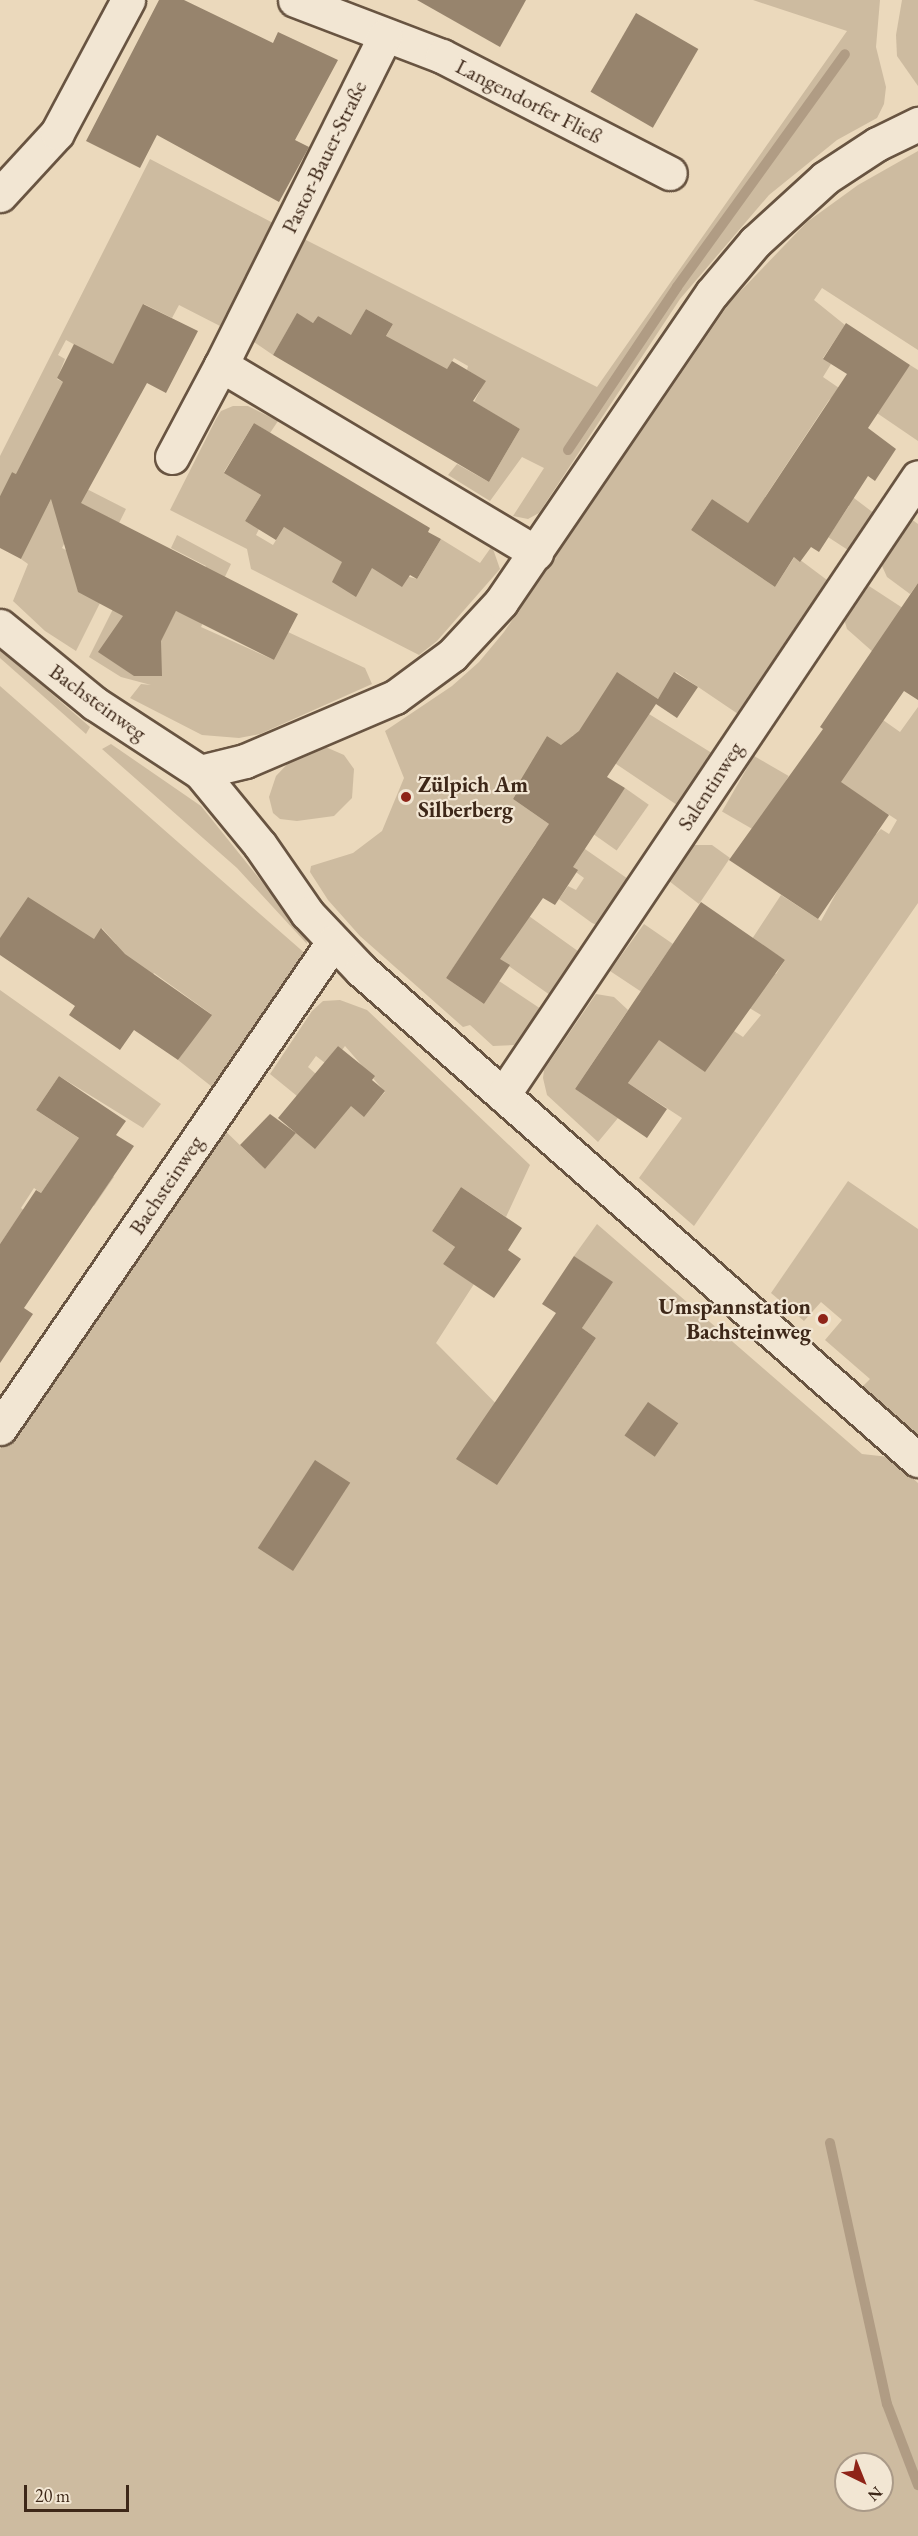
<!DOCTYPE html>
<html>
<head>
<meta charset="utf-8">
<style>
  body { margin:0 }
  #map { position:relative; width:918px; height:2536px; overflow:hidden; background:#ebd9bc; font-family:"EB Garamond",serif }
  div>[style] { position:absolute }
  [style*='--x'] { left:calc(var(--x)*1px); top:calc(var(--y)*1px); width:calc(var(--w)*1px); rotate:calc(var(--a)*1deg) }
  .green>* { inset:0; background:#cdbba0; transform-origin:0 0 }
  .stream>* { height:10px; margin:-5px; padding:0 5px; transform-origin:5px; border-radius:5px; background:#b09c84 }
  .building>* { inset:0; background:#97846d; transform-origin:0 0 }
  .roads { filter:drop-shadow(2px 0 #685441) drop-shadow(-2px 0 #685441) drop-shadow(0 2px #685441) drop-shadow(0 -2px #685441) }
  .minor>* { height:33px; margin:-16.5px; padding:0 16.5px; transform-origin:16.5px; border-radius:16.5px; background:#f2e6d3 }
  .dots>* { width:16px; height:16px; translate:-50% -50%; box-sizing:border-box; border:3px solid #f2e6d3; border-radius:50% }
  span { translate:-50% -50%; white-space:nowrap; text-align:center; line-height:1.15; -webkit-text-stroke:4.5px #f2e6d3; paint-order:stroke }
  .street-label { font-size:22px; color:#3d2718 }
  .poi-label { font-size:22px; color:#3d2718; font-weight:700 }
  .left { translate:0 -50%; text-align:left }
  .right { translate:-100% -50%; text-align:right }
  .north { position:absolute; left:834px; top:2452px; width:60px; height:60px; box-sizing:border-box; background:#f2e6d3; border:2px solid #aa9a88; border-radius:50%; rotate:137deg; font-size:16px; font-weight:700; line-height:24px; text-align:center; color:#3d2718 }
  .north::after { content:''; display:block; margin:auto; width:21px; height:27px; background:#8f2418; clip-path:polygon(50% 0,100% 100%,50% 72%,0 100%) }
  .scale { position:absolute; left:24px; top:2485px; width:105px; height:27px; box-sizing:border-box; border:3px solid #3d2718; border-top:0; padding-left:8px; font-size:18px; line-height:21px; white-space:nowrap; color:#3d2718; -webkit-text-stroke:4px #f2e6d3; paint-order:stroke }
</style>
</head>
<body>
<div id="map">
  <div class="green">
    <div style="clip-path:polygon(753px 0,880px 0,876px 47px,886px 87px,884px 104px,877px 118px,837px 140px,769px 195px,680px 299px,539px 513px,528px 519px,513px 516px,544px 468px,522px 457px,490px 501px,448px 475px,457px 464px,489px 482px,520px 429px,474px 402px,485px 381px,467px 370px,468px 366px,454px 358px,444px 374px,371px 363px,393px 324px,366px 309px,348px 343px,318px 316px,313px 323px,297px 314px,273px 355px,254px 342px,304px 239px,597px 387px,847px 31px)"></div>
    <div style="clip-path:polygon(902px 0,918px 0,918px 86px,897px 56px,896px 35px)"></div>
    <div style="clip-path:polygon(918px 151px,918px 350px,822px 288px,814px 300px,845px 325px,823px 358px,831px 364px,823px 377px,842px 390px,829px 400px,765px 497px,800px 521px,775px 542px,712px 499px,691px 530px,775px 587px,795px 556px,831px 583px,741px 716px,676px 672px,658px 699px,617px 672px,649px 714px,715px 755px,680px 807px,573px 735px,567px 749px,547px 736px,513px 799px,631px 881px,602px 927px,592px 923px,559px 899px,568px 886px,576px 890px,584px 878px,536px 843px,501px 896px,582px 954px,550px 995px,472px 940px,446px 978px,484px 1004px,499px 981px,541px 1009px,514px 1045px,493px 1046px,470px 1025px,463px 1027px,360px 936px,328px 900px,310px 872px,311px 866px,353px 853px,382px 831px,404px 778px,385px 731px,452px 686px,479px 662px,504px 632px,730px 302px,807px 222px,858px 185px)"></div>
    <div style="clip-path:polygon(150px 159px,273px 223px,220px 326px,179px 305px,172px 318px,144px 304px,113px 366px,66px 340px,58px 355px,65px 359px,57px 379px,79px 390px,75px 483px,126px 509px,119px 523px,84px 505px,62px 548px,114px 575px,76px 651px,45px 631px,13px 601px,28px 564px,21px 559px,54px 493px,12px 472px,0 496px,0 456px)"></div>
    <div style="clip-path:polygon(910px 365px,918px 370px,918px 441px,874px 411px)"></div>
    <div style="clip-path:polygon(233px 406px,248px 406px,278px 421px,270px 433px,254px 423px,224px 472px,261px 495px,245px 521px,259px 529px,256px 535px,273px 545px,284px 527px,367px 565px,417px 579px,441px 539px,480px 563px,492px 546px,500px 569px,437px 641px,419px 655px,251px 569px,247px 549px,170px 510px,216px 419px,221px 411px)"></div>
    <div style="clip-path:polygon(846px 492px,875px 514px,851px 552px,828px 537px,849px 506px)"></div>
    <div style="clip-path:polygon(911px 519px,918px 524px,918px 583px,910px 594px,887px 577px,882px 566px)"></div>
    <div style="clip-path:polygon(177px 535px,231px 564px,201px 627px,274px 660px,288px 632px,365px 668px,372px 684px,260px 734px,239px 738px,202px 735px,130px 698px,141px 684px,151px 685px,121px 677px,89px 657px,116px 603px,170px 622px,176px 611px,182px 613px,206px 566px,171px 548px)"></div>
    <div style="clip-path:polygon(869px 586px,918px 618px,873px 652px,847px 629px,844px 619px)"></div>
    <div style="clip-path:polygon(0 649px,90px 727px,86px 734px,0 658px)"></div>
    <div style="clip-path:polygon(0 686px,308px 956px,216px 1090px,178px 1060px,211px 1014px,154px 973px,120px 1019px,79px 999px,116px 944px,102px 928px,81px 958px,0 938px)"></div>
    <div style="clip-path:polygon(918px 707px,918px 903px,694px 1226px,639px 1178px,682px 1118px,628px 1083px,662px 1033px,723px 1046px,610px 971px,644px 924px,673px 944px,651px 976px,743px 1037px,761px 1015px,700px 978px,732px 945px,776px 974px,785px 960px,752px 939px,781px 895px,821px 921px,839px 888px,811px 869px,842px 811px,876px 834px,881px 829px,889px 834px,897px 820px,830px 776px,883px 720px,900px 732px)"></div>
    <div style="clip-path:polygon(111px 744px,201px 806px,306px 937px,307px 944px,237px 868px,102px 749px)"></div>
    <div style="clip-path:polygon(321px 745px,344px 755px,354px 769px,352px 798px,334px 816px,297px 821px,280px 819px,273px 813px,269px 797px,276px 776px,294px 757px)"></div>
    <div style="left:754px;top:756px;width:40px;height:64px;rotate:30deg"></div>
    <div style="left:625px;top:788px;width:29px;height:56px;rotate:35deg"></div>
    <div style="clip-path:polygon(694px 845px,712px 845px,730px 858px,699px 904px,669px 881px)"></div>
    <div style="clip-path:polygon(0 990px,161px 1104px,143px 1128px,59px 1076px,36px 1110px,103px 1154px,95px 1164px,114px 1177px,94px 1206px,52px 1178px,41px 1193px,34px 1188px,21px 1208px,27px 1213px,13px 1225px,0 1244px)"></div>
    <div style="clip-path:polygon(596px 994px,614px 997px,628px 1010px,575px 1089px,618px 1118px,598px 1142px,547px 1095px,543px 1078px,544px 1070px)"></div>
    <div style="clip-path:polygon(evenodd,340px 1000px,367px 1010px,530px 1165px,506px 1217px,461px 1187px,432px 1231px,455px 1247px,443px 1264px,474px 1284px,436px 1343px,529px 1437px,596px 1338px,582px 1328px,612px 1282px,574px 1256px,597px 1224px,862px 1454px,889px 1457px,918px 1483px,918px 2536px,0 2536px,0 1449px,219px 1125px,265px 1169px,296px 1133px,351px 1105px,364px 1116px,385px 1092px,345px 1046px,342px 1050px,338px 1046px,325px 1063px,316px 1056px,308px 1067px,316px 1074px,297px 1096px,270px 1074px,312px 1011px,323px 1001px,340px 1000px,846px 2464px,882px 2464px,882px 2500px,846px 2500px,846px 2464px)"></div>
    <div style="clip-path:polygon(848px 1181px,918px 1229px,918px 1439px,861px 1388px,870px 1379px,825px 1340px,842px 1320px,821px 1302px,804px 1321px,771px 1293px)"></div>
  </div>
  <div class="stream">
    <div style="--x:568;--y:450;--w:196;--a:-56.2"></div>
    <div style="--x:677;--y:287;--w:287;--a:-54.2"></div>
    <div style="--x:830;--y:2143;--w:267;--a:77.7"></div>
    <div style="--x:887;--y:2404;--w:87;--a:69.1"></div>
  </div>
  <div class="building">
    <div style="clip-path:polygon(159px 0,184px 0,273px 43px,278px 32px,338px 60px,295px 140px,309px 147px,279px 202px,157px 135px,140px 168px,86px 141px)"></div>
    <div style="clip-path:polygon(417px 0,526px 0,500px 47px)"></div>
    <div style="left:636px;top:13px;width:72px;height:91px;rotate:30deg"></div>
    <div style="clip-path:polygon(143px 304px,198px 331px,166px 393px,147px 383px,81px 503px,298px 614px,274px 660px,176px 611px,161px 641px,162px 676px,134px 676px,98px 652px,123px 616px,78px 592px,51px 499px,21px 559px,0 548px,0 496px,12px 472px,16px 474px,63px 382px,57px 378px,74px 344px,113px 364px)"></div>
    <div style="clip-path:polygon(366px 309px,393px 324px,386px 336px,447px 369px,452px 361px,486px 381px,473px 401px,520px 429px,489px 482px,273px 355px,297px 313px,313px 323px,318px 316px,351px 335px)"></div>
    <div style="clip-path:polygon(846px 323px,910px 365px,868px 428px,896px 449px,875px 481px,868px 476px,819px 552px,811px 547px,800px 562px,794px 557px,775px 587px,691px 530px,712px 499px,748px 523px,847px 374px,823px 359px)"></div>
    <div style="clip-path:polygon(254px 423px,430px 528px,428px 532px,441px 539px,417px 579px,410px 575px,402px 587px,372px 568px,356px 597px,332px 582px,342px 562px,284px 527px,276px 540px,245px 521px,261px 495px,224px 473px)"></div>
    <div style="clip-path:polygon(918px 583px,918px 700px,904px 691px,841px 782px,889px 815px,818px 919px,729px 860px,823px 729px,820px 727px)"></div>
    <div style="clip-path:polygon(617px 672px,658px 699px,674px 672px,698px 687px,677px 718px,656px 704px,607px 777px,625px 788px,573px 867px,578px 870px,555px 905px,543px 898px,500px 959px,510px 965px,484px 1004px,446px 978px,549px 824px,513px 799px,520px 787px,517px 786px,547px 736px,561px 745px,579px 731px)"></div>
    <div style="clip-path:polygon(28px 897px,94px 939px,101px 928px,125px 954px,212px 1015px,178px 1060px,134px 1030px,120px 1050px,69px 1015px,75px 1006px,0 955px,0 938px)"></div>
    <div style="clip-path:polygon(701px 902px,785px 960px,705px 1072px,659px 1040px,628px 1083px,667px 1109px,647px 1138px,575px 1089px)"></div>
    <div style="clip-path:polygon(338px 1046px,375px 1076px,372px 1080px,385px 1091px,364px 1117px,351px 1106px,315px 1149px,278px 1118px)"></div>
    <div style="clip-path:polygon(59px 1076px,126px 1121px,116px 1135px,134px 1146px,24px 1308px,33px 1314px,0 1363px,0 1244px,36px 1190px,41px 1193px,79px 1138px,36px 1110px)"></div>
    <div style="clip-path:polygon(270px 1114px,296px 1133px,265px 1169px,240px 1145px)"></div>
    <div style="clip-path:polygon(461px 1187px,522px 1228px,508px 1250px,521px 1259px,494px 1298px,443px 1264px,455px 1247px,432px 1231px)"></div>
    <div style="clip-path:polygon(574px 1256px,613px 1282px,582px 1328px,596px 1338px,497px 1485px,456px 1459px,556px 1313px,542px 1304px)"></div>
    <div style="left:648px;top:1402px;width:37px;height:41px;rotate:35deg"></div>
    <div style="left:315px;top:1460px;width:42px;height:105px;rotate:33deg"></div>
  </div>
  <div class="roads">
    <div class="minor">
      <div style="--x:295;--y:0;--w:157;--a:20.9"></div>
      <div style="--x:442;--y:56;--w:256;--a:27.2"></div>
      <div style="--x:0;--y:195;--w:84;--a:-47.4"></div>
      <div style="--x:57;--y:133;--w:151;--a:-61.9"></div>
      <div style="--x:221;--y:365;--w:368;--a:-63.5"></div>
      <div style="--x:172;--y:457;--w:104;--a:-62"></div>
      <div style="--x:221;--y:365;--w:367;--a:30.8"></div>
      <div style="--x:0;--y:626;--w:122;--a:39.3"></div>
      <div style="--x:94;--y:703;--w:126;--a:33.1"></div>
      <div style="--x:200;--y:772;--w:94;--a:50.6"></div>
      <div style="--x:260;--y:845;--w:83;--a:55.3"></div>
      <div style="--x:307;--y:913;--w:79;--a:46.5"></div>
      <div style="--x:361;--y:970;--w:742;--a:41.34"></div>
      <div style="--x:200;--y:772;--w:46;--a:-13.7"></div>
      <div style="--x:245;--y:761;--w:163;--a:-23.1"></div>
      <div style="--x:395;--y:697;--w:71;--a:-36.4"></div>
      <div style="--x:452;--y:655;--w:72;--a:-47.2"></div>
      <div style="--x:501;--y:602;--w:374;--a:-55.7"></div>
      <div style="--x:712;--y:293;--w:67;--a:-49.9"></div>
      <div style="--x:755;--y:242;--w:95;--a:-42.4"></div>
      <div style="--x:825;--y:178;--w:62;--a:-33.2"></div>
      <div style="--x:877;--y:144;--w:46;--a:-26"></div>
      <div style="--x:503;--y:1095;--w:744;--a:-56.12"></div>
      <div style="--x:0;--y:1428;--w:589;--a:-55.58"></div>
    </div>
  </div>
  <div class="dots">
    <div style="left:406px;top:797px;background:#8f2418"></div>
    <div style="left:823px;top:1319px;background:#8f2418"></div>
  </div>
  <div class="street-label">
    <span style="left:529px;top:101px;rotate:27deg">Langendorfer Fließ</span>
    <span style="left:324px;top:157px;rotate:-64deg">Pastor-Bauer-Straße</span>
    <span style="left:98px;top:702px;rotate:36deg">Bachsteinweg</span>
    <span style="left:710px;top:786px;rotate:-57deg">Salentinweg</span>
    <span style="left:166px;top:1185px;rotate:-56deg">Bachsteinweg</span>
  </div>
  <div class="poi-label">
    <span class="left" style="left:418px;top:797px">Zülpich Am<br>Silberberg</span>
    <span class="right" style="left:811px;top:1319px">Umspannstation<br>Bachsteinweg</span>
  </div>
  <div class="north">N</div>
  <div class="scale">20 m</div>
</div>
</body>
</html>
